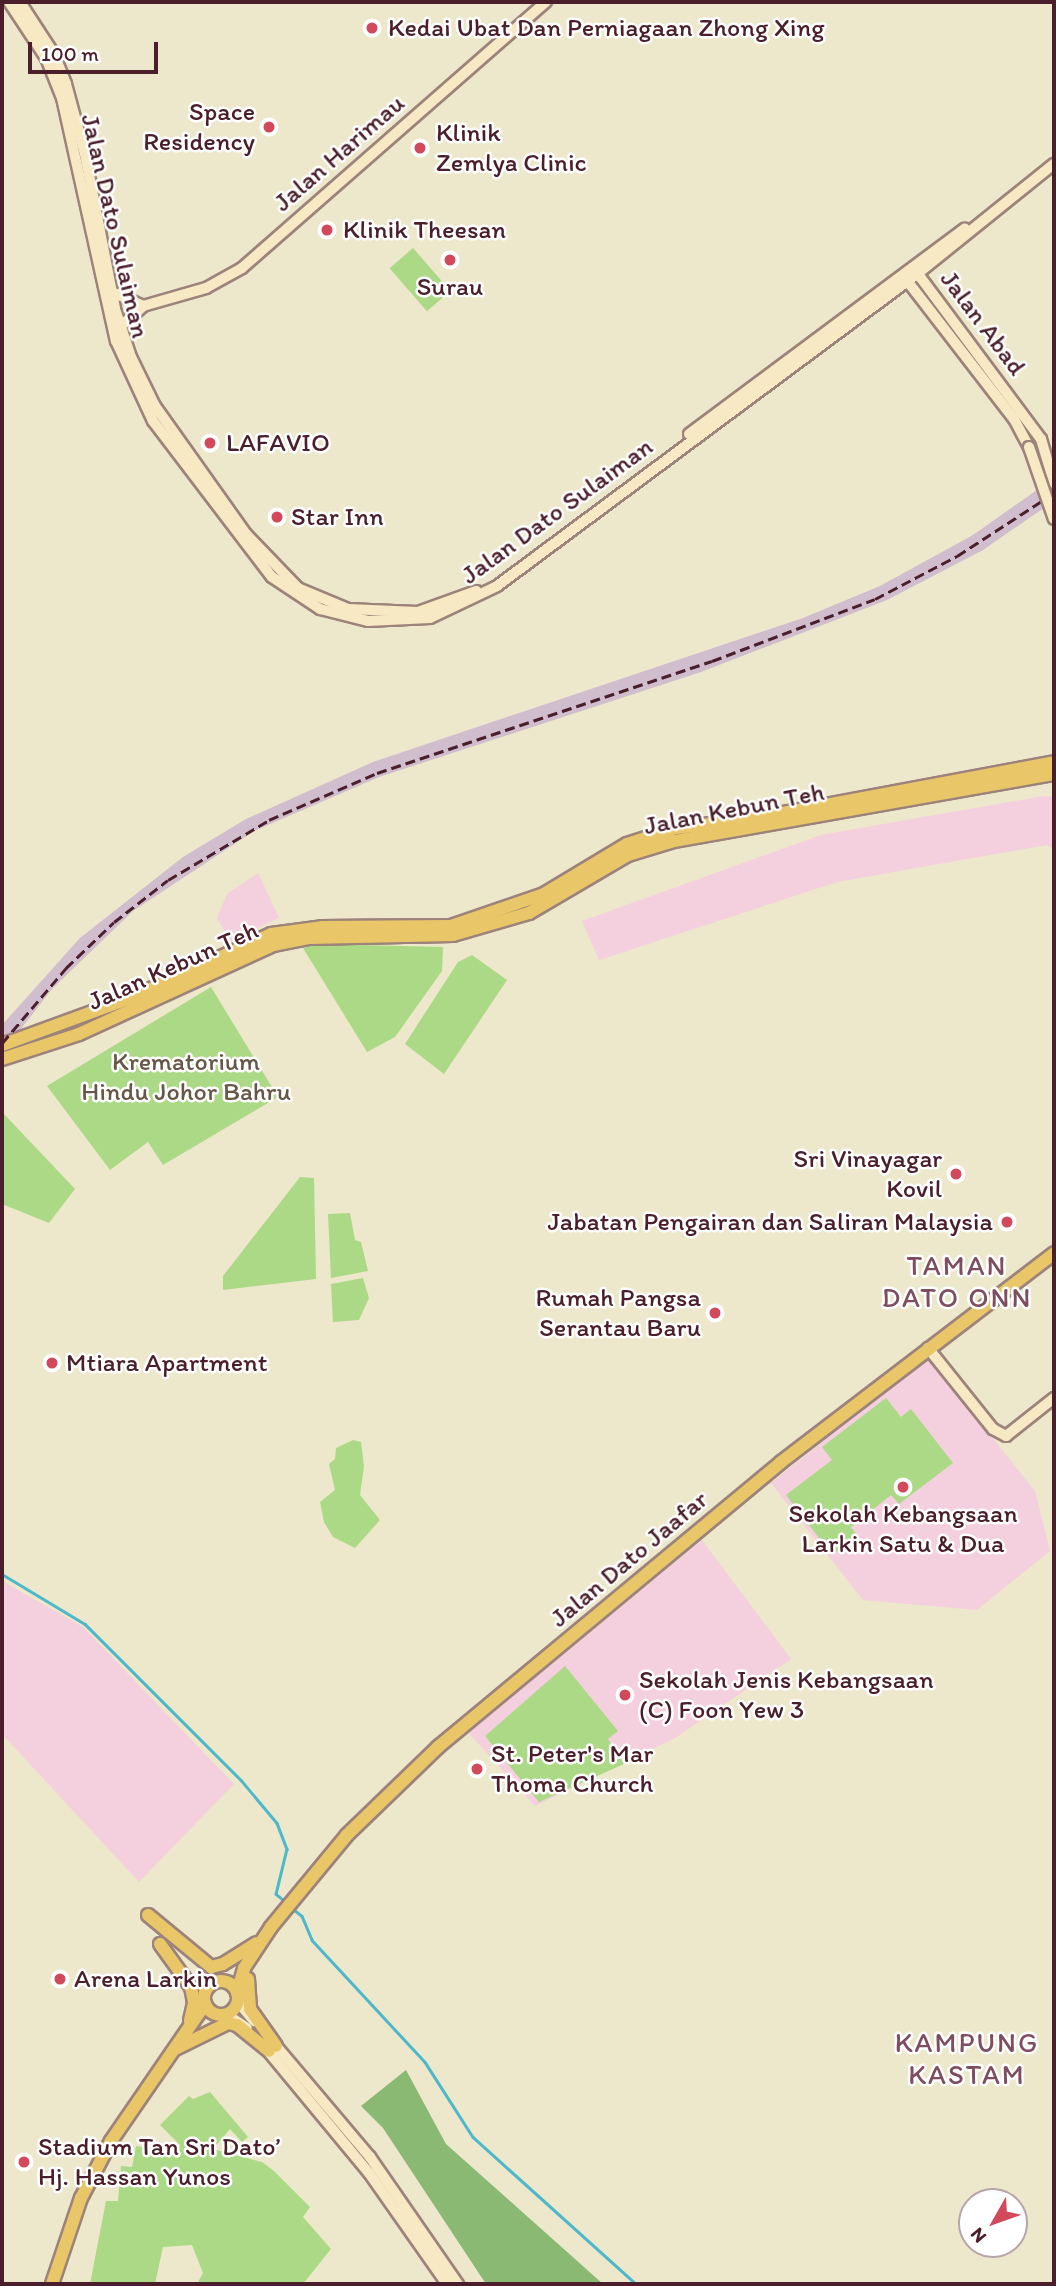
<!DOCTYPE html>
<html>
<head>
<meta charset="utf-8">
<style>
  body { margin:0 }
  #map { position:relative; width:1056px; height:2286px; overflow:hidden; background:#ede7cb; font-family:Itim,sans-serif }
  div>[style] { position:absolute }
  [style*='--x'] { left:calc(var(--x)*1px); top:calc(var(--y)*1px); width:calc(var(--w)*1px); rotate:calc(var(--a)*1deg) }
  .built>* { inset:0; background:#f4cfdd }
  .industrial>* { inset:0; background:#d0bdcd }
  .green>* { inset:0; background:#acd986; transform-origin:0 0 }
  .forest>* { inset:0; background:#89b973 }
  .stream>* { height:2.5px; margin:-1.25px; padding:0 1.25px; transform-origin:1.25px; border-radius:1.25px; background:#4db8ca }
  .roads { filter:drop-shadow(2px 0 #9c837b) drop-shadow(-2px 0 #9c837b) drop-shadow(0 2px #9c837b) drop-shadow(0 -2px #9c837b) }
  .secondary>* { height:10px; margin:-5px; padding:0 5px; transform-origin:5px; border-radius:5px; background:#f6e9c3 }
  .primary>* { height:12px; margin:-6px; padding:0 6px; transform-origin:6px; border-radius:6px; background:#e9c769 }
  .primary>.ring { margin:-6px; padding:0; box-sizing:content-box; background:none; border:12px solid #e9c769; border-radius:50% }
  .rail>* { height:2.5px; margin-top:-1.25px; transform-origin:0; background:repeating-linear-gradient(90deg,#4a1f2b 0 10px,transparent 0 15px) }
  .bridges { filter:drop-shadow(2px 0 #9c837b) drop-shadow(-2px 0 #9c837b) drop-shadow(0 2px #9c837b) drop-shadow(0 -2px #9c837b) }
  .secondary-bridge>* { height:10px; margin:-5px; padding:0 5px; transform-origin:5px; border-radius:5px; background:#f6e9c3 }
  .dots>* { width:19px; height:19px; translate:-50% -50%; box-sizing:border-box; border:4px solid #fff; border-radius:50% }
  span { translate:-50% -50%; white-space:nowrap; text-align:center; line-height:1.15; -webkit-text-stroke:5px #fff; paint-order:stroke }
  .poi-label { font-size:26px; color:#4a1f2b }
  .left { translate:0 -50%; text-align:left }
  .right { translate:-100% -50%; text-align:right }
  .street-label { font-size:26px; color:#4a1f2b }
  .park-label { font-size:26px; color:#675746 }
  .neighbourhood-label { font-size:28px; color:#7f4e5e; letter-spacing:2px }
  .frame { position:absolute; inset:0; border:4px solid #4a1f2b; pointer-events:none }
  .north { position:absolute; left:958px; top:2188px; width:70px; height:70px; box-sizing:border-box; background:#fff; border:2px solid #b7a5aa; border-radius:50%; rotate:230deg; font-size:19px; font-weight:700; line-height:28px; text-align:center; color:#4a1f2b }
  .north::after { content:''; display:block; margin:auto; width:24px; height:32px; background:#d1495b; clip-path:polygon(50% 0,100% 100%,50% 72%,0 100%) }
  .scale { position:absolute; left:28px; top:42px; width:130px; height:32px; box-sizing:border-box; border:4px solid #4a1f2b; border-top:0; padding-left:9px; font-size:21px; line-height:24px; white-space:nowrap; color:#4a1f2b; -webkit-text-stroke:5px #fff; paint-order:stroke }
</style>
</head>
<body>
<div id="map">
  <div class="built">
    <div style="clip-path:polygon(1044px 796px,1054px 797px,1054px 850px,1047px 845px,837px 882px,599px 960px,582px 921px,821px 835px)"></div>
    <div style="clip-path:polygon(258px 873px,279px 918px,230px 941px,217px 918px,227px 894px)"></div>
    <div style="clip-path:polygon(928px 1357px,1035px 1491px,1050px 1551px,977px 1610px,863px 1600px,771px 1483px)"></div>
    <div style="clip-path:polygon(702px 1540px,791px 1659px,675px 1738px,535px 1806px,468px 1732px)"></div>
    <div style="clip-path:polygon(2px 1581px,83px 1627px,234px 1784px,139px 1882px,2px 1734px)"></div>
  </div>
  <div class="industrial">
    <div style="clip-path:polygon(1054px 478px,1054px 501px,983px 550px,887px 600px,701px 672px,379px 777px,254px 831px,133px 911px,52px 989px,2px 1053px,2px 1025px,80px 938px,183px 857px,246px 819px,373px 762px,803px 618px,880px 586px,973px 535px)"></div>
  </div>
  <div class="green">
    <div style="left:413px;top:248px;width:57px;height:31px;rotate:49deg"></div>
    <div style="clip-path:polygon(317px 944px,443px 947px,442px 971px,395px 1037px,367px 1052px,303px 948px)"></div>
    <div style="clip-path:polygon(472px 955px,507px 980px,444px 1074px,405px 1044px,458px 962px)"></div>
    <div style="clip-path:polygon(211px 987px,278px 1097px,163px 1165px,148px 1142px,110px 1170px,47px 1086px)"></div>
    <div style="clip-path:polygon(2px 1112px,75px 1189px,49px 1223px,2px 1204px)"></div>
    <div style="clip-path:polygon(300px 1177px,314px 1178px,316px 1279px,223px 1290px,223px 1276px)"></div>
    <div style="clip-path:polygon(350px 1213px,355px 1240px,361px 1242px,368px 1271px,331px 1278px,328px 1214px)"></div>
    <div style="clip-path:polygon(363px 1278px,369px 1298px,359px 1320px,333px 1322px,331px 1284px)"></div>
    <div style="clip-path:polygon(886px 1398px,901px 1417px,911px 1409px,953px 1463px,899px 1504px,891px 1495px,851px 1527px,857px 1535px,832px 1555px,786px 1495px,832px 1460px,822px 1447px)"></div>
    <div style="clip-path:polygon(353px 1440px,361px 1442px,364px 1466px,360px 1495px,380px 1520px,355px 1548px,333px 1537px,324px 1522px,320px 1502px,335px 1490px,329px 1464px,335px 1459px,336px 1448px)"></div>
    <div style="clip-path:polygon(565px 1666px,618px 1731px,608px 1739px,624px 1764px,539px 1802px,485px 1736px)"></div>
    <div style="clip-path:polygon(210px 2092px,248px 2137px,242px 2142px,230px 2129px,213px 2149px,262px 2162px,274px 2171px,310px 2207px,303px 2217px,331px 2249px,303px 2284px,197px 2284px,203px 2273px,192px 2245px,163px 2247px,155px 2284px,90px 2284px,106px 2201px,118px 2201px,121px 2166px,132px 2167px,136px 2146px,177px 2152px,180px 2145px,160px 2125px,189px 2096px,193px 2099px)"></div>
  </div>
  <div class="forest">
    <div style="clip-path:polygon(406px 2070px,446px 2144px,603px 2284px,486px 2284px,383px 2128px,361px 2106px)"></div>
  </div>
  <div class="stream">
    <div style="--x:2;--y:1574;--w:97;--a:31.1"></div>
    <div style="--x:85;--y:1624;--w:221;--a:45"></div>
    <div style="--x:241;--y:1780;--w:56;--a:50.1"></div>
    <div style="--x:277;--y:1823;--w:28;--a:69"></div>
    <div style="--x:287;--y:1849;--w:46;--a:103.7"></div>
    <div style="--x:276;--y:1894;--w:14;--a:39"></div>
    <div style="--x:292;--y:1908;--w:13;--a:39"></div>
    <div style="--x:302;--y:1916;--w:26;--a:67"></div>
    <div style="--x:312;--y:1940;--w:166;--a:47.2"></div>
    <div style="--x:425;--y:2062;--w:89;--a:57.4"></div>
    <div style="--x:473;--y:2137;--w:219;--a:42"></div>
  </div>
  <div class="roads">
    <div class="secondary">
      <div style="--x:9;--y:2;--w:67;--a:56.5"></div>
      <div style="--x:46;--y:58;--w:43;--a:68.2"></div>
      <div style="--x:62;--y:98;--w:249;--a:77.5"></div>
      <div style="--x:116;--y:341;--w:88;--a:65.2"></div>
      <div style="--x:153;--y:421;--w:196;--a:52.7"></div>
      <div style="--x:272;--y:577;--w:58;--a:33.7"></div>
      <div style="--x:320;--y:609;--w:49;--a:14"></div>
      <div style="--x:368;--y:621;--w:62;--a:-2.8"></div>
      <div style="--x:430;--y:618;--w:74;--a:-25.5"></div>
      <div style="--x:497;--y:586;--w:523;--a:-36.61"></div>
      <div style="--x:917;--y:274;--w:176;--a:-38.8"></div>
      <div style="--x:20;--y:2;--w:62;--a:56.8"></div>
      <div style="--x:54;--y:54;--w:32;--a:68"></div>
      <div style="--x:66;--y:84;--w:73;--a:74.8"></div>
      <div style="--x:85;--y:154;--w:158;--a:79"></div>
      <div style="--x:115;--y:309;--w:51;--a:71.6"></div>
      <div style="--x:131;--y:357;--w:55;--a:63.9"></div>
      <div style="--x:155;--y:406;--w:157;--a:54.6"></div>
      <div style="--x:246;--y:534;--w:75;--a:46.1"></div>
      <div style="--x:298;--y:588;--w:54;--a:22.8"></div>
      <div style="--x:348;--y:609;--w:70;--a:2.5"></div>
      <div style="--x:418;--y:612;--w:62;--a:-19.9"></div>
      <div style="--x:915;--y:270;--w:211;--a:53.3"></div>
      <div style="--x:1041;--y:439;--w:46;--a:73.5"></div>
      <div style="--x:905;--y:278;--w:178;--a:52.3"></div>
      <div style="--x:1014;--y:419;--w:32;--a:62"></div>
      <div style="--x:112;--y:292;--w:34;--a:24"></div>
      <div style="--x:120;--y:327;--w:31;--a:-42"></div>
      <div style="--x:143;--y:306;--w:66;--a:-15.9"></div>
      <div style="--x:206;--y:288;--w:41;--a:-29.1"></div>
      <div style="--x:242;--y:268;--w:404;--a:-41.2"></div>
      <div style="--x:689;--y:434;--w:344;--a:-36.7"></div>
      <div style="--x:928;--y:1348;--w:104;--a:51.3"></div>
      <div style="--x:993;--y:1429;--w:15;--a:28"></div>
      <div style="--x:1006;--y:1436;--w:61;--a:-38.4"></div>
      <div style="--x:238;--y:2002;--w:25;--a:50"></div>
      <div style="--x:226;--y:2014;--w:25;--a:34"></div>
      <div style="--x:272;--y:2041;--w:152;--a:49.8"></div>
      <div style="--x:370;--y:2157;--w:155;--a:55.3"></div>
      <div style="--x:263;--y:2045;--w:166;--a:50.4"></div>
      <div style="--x:369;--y:2173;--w:136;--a:54.9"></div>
    </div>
    <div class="primary">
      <div style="--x:2;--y:1045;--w:140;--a:-20.1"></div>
      <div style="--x:133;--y:997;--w:152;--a:-24.5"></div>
      <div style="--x:271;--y:934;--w:51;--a:-7.8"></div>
      <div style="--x:322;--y:927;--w:129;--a:-0.4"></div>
      <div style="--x:451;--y:926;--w:98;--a:-19"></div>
      <div style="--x:544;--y:894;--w:97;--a:-31.1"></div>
      <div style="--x:627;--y:844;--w:52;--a:-18.1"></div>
      <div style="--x:676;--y:828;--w:69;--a:-6.6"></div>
      <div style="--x:745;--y:820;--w:314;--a:-10.6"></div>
      <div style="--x:2;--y:1059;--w:81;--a:-18"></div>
      <div style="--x:79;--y:1034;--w:213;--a:-24.6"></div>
      <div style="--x:273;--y:945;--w:36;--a:-11"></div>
      <div style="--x:308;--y:938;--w:145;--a:-1.2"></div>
      <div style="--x:453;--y:935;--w:79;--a:-16.1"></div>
      <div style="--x:529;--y:913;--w:115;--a:-30.4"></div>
      <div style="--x:628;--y:855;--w:48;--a:-16.9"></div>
      <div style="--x:674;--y:841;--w:386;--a:-10"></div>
      <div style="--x:148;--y:1915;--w:82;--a:39.5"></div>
      <div style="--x:211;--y:1967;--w:12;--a:-14"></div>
      <div style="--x:223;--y:1964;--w:39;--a:-32"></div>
      <div style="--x:160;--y:1944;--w:53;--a:54.2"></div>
      <div style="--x:191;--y:1987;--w:16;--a:79"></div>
      <div style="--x:194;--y:2003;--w:18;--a:103"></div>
      <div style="--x:248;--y:1979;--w:30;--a:86"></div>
      <div style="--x:250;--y:2009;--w:45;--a:54.9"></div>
      <div class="ring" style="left:204px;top:1981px;width:22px;height:22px"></div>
      <div style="--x:237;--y:1993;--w:26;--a:-74"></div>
      <div style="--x:244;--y:1968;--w:49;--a:-56.6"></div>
      <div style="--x:271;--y:1927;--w:119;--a:-50.4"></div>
      <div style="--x:347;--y:1835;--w:127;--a:-44"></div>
      <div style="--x:438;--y:1747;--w:446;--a:-39.7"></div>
      <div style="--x:781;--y:1462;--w:344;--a:-37.4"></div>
      <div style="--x:177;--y:2048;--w:57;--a:-26.1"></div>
      <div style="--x:228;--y:2023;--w:9;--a:13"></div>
      <div style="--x:237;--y:2025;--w:41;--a:39.1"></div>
      <div style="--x:52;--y:2284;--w:91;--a:-71.4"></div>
      <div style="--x:81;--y:2198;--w:64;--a:-62.2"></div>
      <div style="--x:111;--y:2141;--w:166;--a:-55.5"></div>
    </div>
  </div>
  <div class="rail">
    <div style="--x:2;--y:1043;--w:99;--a:-49.5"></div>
    <div style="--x:66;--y:968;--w:66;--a:-43.8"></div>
    <div style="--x:114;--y:922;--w:68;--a:-37.9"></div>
    <div style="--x:168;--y:880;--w:117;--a:-30.7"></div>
    <div style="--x:269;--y:820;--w:118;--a:-23.5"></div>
    <div style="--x:377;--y:773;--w:353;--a:-18.5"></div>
    <div style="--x:712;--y:661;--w:174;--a:-20.8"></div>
    <div style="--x:875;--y:599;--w:93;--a:-27.7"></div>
    <div style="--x:957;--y:556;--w:116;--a:-33"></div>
  </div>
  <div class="bridges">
    <div class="secondary-bridge">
      <div style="--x:1029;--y:447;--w:76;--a:70.9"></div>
    </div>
  </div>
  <div class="dots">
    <div style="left:372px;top:28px;background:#d1495b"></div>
    <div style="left:269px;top:127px;background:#d1495b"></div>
    <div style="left:420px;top:148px;background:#d1495b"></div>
    <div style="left:327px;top:230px;background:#d1495b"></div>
    <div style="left:450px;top:260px;background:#d1495b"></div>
    <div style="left:210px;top:443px;background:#d1495b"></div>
    <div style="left:277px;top:517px;background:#d1495b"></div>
    <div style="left:956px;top:1174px;background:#d1495b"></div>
    <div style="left:1007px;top:1222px;background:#d1495b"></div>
    <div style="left:715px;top:1313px;background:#d1495b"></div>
    <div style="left:52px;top:1363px;background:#d1495b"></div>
    <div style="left:903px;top:1487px;background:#d1495b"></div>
    <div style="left:625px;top:1695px;background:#d1495b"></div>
    <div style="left:477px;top:1769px;background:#d1495b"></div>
    <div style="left:60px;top:1979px;background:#d1495b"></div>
    <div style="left:24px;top:2162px;background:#d1495b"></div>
  </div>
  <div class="poi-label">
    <span class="left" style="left:388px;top:28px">Kedai Ubat Dan Perniagaan Zhong Xing</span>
    <span class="right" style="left:255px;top:127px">Space<br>Residency</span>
    <span class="left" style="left:436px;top:148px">Klinik<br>Zemlya Clinic</span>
    <span class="left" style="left:343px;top:230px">Klinik Theesan</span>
    <span style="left:450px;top:287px">Surau</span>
    <span class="left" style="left:226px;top:443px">LAFAVIO</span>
    <span class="left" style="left:291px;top:517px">Star Inn</span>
    <span class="right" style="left:942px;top:1174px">Sri Vinayagar<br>Kovil</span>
    <span class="right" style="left:993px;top:1222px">Jabatan Pengairan dan Saliran Malaysia</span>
    <span class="right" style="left:701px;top:1313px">Rumah Pangsa<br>Serantau Baru</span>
    <span class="left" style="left:66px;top:1363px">Mtiara Apartment</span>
    <span style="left:903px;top:1529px">Sekolah Kebangsaan<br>Larkin Satu &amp; Dua</span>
    <span class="left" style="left:639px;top:1695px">Sekolah Jenis Kebangsaan<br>(C) Foon Yew 3</span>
    <span class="left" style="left:491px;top:1769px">St. Peter's Mar<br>Thoma Church</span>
    <span class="left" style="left:74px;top:1979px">Arena Larkin</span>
    <span class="left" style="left:38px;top:2162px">Stadium Tan Sri Dato’<br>Hj. Hassan Yunos</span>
  </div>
  <div class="street-label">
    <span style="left:339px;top:153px;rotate:-41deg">Jalan Harimau</span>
    <span style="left:115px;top:226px;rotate:77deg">Jalan Dato Sulaiman</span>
    <span style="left:983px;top:323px;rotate:53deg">Jalan Abad</span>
    <span style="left:557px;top:511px;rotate:-36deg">Jalan Dato Sulaiman</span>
    <span style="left:734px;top:809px;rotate:-11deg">Jalan Kebun Teh</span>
    <span style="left:173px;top:966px;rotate:-24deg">Jalan Kebun Teh</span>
    <span style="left:629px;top:1559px;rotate:-40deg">Jalan Dato Jaafar</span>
  </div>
  <div class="park-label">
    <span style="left:186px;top:1077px">Krematorium<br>Hindu Johor Bahru</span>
  </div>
  <div class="neighbourhood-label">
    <span style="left:957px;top:1281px">TAMAN<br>DATO ONN</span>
    <span style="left:967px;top:2058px">KAMPUNG<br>KASTAM</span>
  </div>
  <div class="frame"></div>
  <div class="north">N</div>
  <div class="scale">100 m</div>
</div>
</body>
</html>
